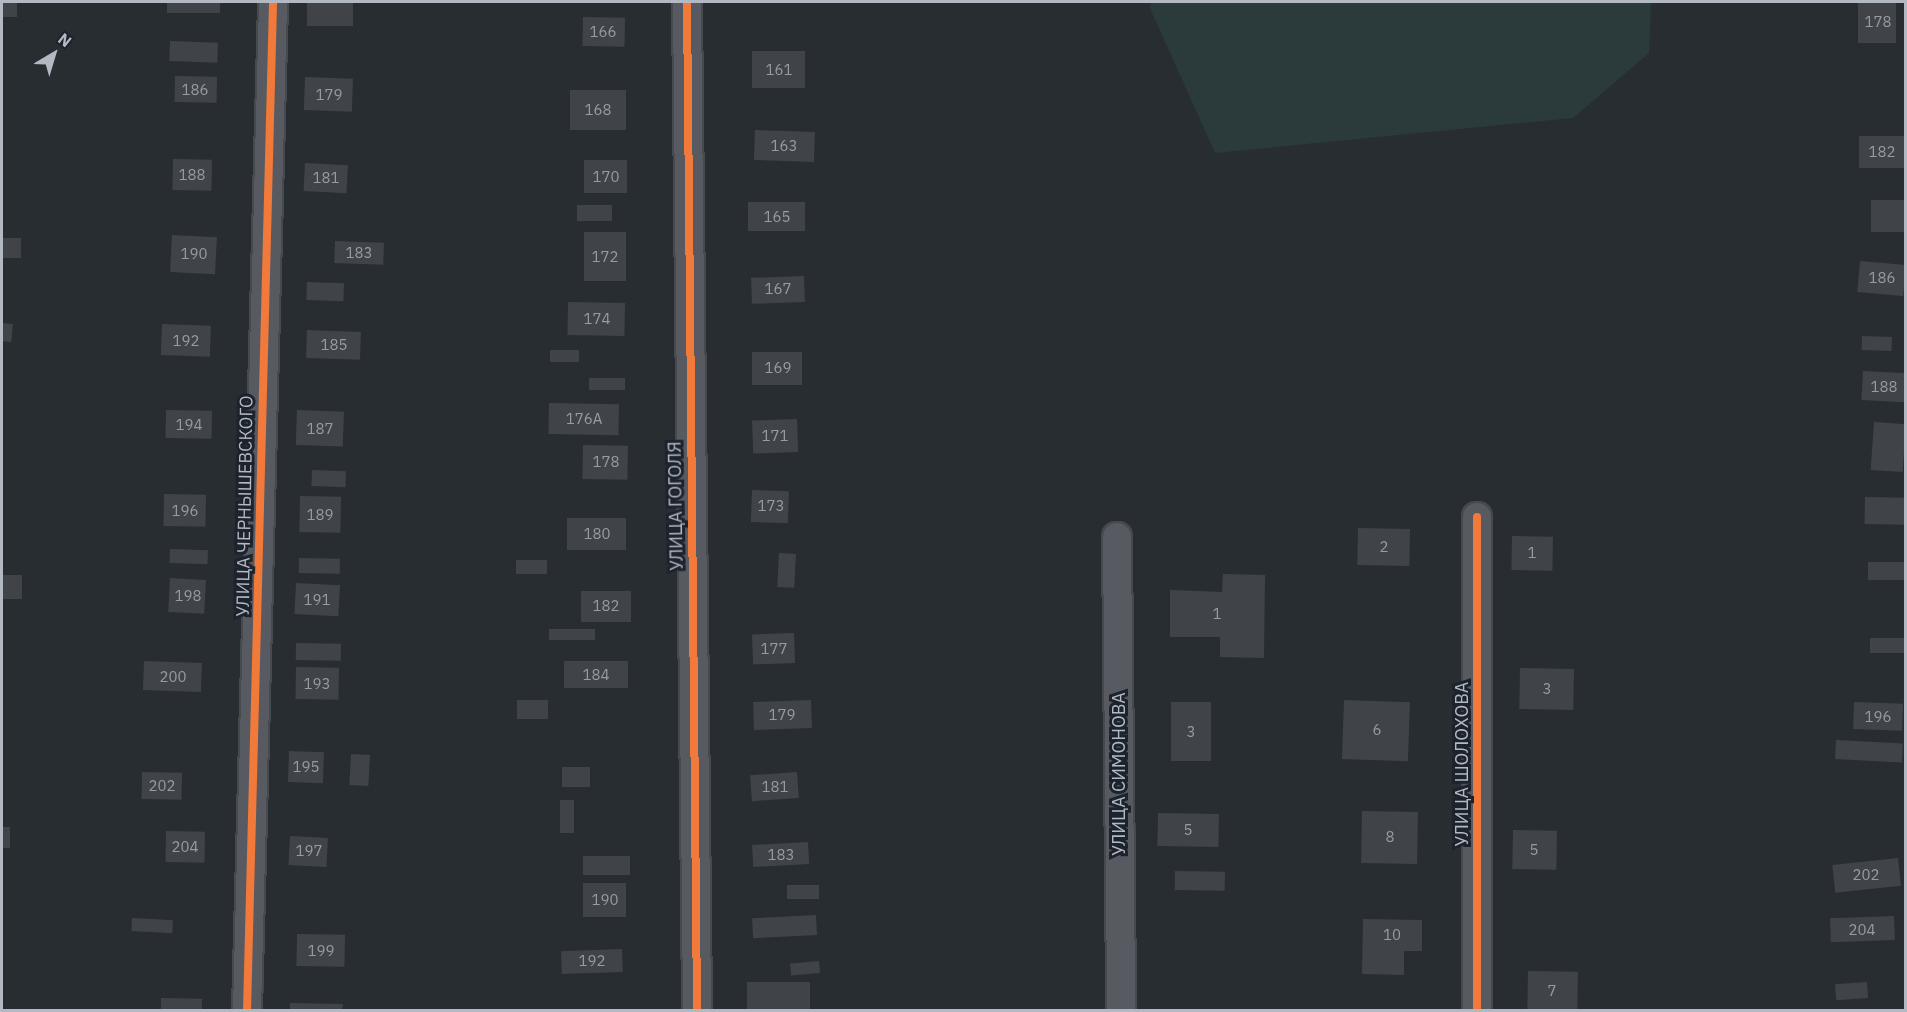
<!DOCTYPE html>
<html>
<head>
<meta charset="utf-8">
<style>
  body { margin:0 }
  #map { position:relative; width:1907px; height:1012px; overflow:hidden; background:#282d32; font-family:"IBM Plex Sans",sans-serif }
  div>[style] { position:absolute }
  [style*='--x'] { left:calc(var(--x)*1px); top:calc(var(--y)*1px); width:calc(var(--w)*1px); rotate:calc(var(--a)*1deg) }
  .green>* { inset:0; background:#2b3b3c }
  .building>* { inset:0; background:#404449; transform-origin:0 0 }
  .roads { filter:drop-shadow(2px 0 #46494d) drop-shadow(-2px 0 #46494d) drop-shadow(0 2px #46494d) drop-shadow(0 -2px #46494d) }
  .street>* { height:28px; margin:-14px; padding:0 14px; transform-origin:14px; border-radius:14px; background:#575b61 }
  .cycleway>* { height:8px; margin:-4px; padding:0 4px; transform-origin:4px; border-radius:4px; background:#f17a3a }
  span { translate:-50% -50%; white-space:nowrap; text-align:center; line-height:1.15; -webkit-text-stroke:6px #1d232c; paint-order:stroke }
  .number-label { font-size:15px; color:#969ca4 }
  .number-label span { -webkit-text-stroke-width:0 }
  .street-label { font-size:18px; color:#b2b9c3 }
  .frame { position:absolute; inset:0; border:3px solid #b2b9c3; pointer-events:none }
  .north { position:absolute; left:24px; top:24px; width:60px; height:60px; -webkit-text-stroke:4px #1d232c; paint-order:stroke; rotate:38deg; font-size:16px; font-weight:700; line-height:24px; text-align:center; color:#b2b9c3 }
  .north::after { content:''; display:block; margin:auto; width:21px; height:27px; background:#b2b9c3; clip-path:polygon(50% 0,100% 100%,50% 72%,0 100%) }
</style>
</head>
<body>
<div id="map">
  <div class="green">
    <div style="clip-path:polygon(1151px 2px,1651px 2px,1649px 53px,1573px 118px,1215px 153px,1150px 8px)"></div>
  </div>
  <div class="building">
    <div style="left:2px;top:2px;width:15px;height:15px"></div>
    <div style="left:167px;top:2px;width:53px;height:11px"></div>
    <div style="left:307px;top:2px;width:46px;height:24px"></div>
    <div style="left:1858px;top:2px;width:38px;height:41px"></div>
    <div style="left:583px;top:17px;width:42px;height:29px;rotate:1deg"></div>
    <div style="left:170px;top:41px;width:48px;height:20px;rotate:2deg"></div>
    <div style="left:752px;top:51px;width:53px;height:37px"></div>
    <div style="left:175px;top:76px;width:42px;height:26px;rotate:1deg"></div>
    <div style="left:305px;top:77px;width:48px;height:33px;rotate:2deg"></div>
    <div style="left:626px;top:90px;width:40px;height:56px;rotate:90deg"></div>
    <div style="left:755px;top:130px;width:60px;height:30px;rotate:2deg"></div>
    <div style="left:1859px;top:136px;width:47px;height:32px"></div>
    <div style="left:173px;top:159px;width:39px;height:31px;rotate:1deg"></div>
    <div style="left:584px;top:160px;width:43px;height:33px"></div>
    <div style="left:305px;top:163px;width:43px;height:28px;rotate:3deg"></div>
    <div style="left:1871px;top:200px;width:35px;height:32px"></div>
    <div style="left:805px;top:202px;width:29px;height:57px;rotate:90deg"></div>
    <div style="left:577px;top:205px;width:35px;height:16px"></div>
    <div style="left:584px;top:232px;width:42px;height:49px"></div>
    <div style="left:172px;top:235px;width:45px;height:37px;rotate:3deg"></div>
    <div style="left:2px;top:238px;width:19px;height:20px"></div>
    <div style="left:335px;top:241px;width:49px;height:22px;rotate:2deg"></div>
    <div style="left:1860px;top:261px;width:46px;height:31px;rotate:5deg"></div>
    <div style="left:804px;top:276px;width:26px;height:53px;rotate:88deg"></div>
    <div style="left:307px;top:282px;width:37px;height:18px;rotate:2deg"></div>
    <div style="left:568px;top:302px;width:57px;height:33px;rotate:1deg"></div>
    <div style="left:2px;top:323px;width:11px;height:18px;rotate:5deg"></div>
    <div style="left:162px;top:324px;width:49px;height:31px;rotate:2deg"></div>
    <div style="left:307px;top:330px;width:54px;height:28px;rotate:2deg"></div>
    <div style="left:1862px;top:336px;width:30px;height:14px;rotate:2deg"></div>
    <div style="left:550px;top:350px;width:29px;height:12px"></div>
    <div style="left:752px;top:352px;width:50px;height:33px"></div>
    <div style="left:1863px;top:371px;width:43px;height:29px;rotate:3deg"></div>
    <div style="left:589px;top:378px;width:36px;height:12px"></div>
    <div style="left:549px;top:403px;width:70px;height:31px;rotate:1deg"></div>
    <div style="left:166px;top:410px;width:46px;height:28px;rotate:1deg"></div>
    <div style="left:297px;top:410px;width:47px;height:35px;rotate:2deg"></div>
    <div style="left:797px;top:419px;width:33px;height:45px;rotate:88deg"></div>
    <div style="left:1874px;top:422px;width:32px;height:48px;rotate:4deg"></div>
    <div style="left:583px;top:445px;width:45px;height:34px;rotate:1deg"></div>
    <div style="left:312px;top:470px;width:34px;height:16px;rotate:2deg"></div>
    <div style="left:752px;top:490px;width:37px;height:32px;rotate:2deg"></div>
    <div style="left:164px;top:494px;width:42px;height:32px;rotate:1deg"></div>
    <div style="left:300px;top:496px;width:41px;height:36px;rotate:1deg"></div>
    <div style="left:1865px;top:497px;width:41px;height:27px;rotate:1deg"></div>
    <div style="left:567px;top:518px;width:59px;height:32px"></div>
    <div style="left:1358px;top:528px;width:52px;height:37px;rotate:1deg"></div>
    <div style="left:1512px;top:536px;width:41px;height:34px;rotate:1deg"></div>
    <div style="left:170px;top:549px;width:38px;height:14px;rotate:2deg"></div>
    <div style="left:779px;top:553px;width:17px;height:34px;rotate:3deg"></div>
    <div style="left:299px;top:558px;width:41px;height:15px;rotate:1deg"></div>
    <div style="left:516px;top:560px;width:31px;height:14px"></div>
    <div style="left:1906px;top:562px;width:18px;height:38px;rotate:90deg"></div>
    <div style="clip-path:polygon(1223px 574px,1265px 575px,1264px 658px,1220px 657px,1220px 637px,1170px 637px,1170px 590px,1222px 592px)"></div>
    <div style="left:2px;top:575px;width:20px;height:24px"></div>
    <div style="left:170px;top:578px;width:36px;height:34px;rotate:3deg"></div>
    <div style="left:296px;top:583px;width:44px;height:31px;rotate:3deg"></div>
    <div style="left:581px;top:591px;width:50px;height:31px"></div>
    <div style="left:549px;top:629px;width:46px;height:11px"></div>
    <div style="left:794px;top:633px;width:30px;height:42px;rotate:88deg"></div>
    <div style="left:1870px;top:638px;width:36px;height:15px"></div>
    <div style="left:296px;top:643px;width:45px;height:17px;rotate:1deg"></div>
    <div style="left:144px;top:661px;width:58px;height:29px;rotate:2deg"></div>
    <div style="left:564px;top:661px;width:64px;height:27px"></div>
    <div style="left:296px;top:667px;width:43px;height:32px;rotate:1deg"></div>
    <div style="left:1520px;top:668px;width:54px;height:41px;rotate:1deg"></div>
    <div style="left:517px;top:700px;width:31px;height:19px"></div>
    <div style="left:811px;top:700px;width:28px;height:58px;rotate:88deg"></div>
    <div style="left:1344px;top:700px;width:66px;height:59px;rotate:2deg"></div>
    <div style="left:1171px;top:702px;width:40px;height:59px"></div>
    <div style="left:1854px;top:702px;width:49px;height:27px;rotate:2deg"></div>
    <div style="left:1836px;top:740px;width:67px;height:19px;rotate:3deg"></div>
    <div style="left:289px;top:751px;width:35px;height:31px;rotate:2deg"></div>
    <div style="left:351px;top:754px;width:19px;height:31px;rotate:3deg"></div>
    <div style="left:562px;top:767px;width:28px;height:20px"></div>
    <div style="left:142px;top:772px;width:40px;height:27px;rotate:1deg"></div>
    <div style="left:797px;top:772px;width:26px;height:47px;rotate:86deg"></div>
    <div style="left:560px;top:800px;width:14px;height:33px"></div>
    <div style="left:1362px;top:811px;width:56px;height:52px;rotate:1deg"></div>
    <div style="left:1158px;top:813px;width:61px;height:33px;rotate:1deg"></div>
    <div style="left:2px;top:827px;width:8px;height:21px"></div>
    <div style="left:1513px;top:830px;width:44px;height:39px;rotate:1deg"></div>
    <div style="left:166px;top:831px;width:39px;height:31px;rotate:1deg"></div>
    <div style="left:290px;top:836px;width:38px;height:29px;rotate:3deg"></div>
    <div style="left:808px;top:842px;width:22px;height:56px;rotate:87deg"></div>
    <div style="left:583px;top:856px;width:47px;height:19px"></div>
    <div style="left:1898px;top:858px;width:28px;height:66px;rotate:84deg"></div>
    <div style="left:1175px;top:871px;width:50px;height:19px;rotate:1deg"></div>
    <div style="left:583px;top:883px;width:43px;height:34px"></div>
    <div style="left:787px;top:885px;width:32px;height:14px"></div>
    <div style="left:816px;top:915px;width:20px;height:64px;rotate:87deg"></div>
    <div style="left:1894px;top:916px;width:24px;height:64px;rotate:88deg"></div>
    <div style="left:132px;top:918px;width:41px;height:13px;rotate:3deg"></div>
    <div style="clip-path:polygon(1363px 919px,1422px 920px,1422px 951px,1404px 951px,1404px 975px,1362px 974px)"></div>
    <div style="left:297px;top:934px;width:48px;height:32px;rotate:1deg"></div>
    <div style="left:622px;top:949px;width:23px;height:61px;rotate:88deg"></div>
    <div style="left:819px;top:961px;width:12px;height:29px;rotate:85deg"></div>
    <div style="left:1528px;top:971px;width:50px;height:39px;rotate:1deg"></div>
    <div style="left:810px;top:982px;width:28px;height:63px;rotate:90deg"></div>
    <div style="left:1867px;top:982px;width:16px;height:32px;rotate:86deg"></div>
    <div style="left:161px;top:998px;width:41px;height:12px;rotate:1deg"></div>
    <div style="clip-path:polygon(290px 1003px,343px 1004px,342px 1010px,290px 1010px)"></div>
  </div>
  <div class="roads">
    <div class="street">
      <div style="--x:687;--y:2;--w:1008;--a:89.43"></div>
      <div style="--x:1477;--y:517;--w:493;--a:90"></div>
      <div style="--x:1117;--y:537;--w:473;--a:89.5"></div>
      <div style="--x:247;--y:1010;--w:1008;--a:-88.52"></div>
    </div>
  </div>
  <div class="cycleway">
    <div style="--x:687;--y:2;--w:1008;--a:89.43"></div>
    <div style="--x:1477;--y:517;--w:493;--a:90"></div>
    <div style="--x:247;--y:1010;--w:1008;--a:-88.52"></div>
  </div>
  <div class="number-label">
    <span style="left:1878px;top:22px">178</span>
    <span style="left:603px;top:32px">166</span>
    <span style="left:779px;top:70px">161</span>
    <span style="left:195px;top:90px">186</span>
    <span style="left:329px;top:95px">179</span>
    <span style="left:598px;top:110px">168</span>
    <span style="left:784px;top:146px">163</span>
    <span style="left:1882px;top:152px">182</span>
    <span style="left:192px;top:175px">188</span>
    <span style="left:606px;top:177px">170</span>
    <span style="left:326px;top:178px">181</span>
    <span style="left:777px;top:217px">165</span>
    <span style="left:359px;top:253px">183</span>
    <span style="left:194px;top:254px">190</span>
    <span style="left:605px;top:257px">172</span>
    <span style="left:1882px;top:278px">186</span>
    <span style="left:778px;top:289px">167</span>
    <span style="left:597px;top:319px">174</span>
    <span style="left:186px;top:341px">192</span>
    <span style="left:334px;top:345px">185</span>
    <span style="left:778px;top:368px">169</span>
    <span style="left:1884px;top:387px">188</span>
    <span style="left:584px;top:419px">176А</span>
    <span style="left:189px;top:425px">194</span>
    <span style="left:320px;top:429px">187</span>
    <span style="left:775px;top:436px">171</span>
    <span style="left:606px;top:462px">178</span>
    <span style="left:771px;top:506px">173</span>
    <span style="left:185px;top:511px">196</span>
    <span style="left:320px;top:515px">189</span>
    <span style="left:597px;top:534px">180</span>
    <span style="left:1384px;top:547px">2</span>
    <span style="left:1532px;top:553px">1</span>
    <span style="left:188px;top:596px">198</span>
    <span style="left:317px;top:600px">191</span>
    <span style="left:606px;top:606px">182</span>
    <span style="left:1217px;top:614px">1</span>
    <span style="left:774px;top:649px">177</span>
    <span style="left:596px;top:675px">184</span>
    <span style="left:173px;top:677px">200</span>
    <span style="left:317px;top:684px">193</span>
    <span style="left:1547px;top:689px">3</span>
    <span style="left:782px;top:715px">179</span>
    <span style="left:1878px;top:717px">196</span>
    <span style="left:1377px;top:730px">6</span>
    <span style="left:1191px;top:732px">3</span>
    <span style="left:306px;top:767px">195</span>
    <span style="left:162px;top:786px">202</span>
    <span style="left:775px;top:787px">181</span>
    <span style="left:1188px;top:830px">5</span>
    <span style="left:1390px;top:837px">8</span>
    <span style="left:185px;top:847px">204</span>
    <span style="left:1534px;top:850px">5</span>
    <span style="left:309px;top:851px">197</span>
    <span style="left:781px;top:855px">183</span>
    <span style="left:1866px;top:875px">202</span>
    <span style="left:605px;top:900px">190</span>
    <span style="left:1862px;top:930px">204</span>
    <span style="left:1392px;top:935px">10</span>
    <span style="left:321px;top:951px">199</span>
    <span style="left:592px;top:961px">192</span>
    <span style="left:1552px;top:991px">7</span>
  </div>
  <div class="street-label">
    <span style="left:245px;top:506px;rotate:-89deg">УЛИЦА ЧЕРНЫШЕВСКОГО</span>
    <span style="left:676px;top:506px;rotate:-91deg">УЛИЦА ГОГОЛЯ</span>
    <span style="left:1462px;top:764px;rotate:-90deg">УЛИЦА ШОЛОХОВА</span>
    <span style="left:1119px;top:774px;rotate:-90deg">УЛИЦА СИМОНОВА</span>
  </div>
  <div class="frame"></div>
  <div class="north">N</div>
</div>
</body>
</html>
